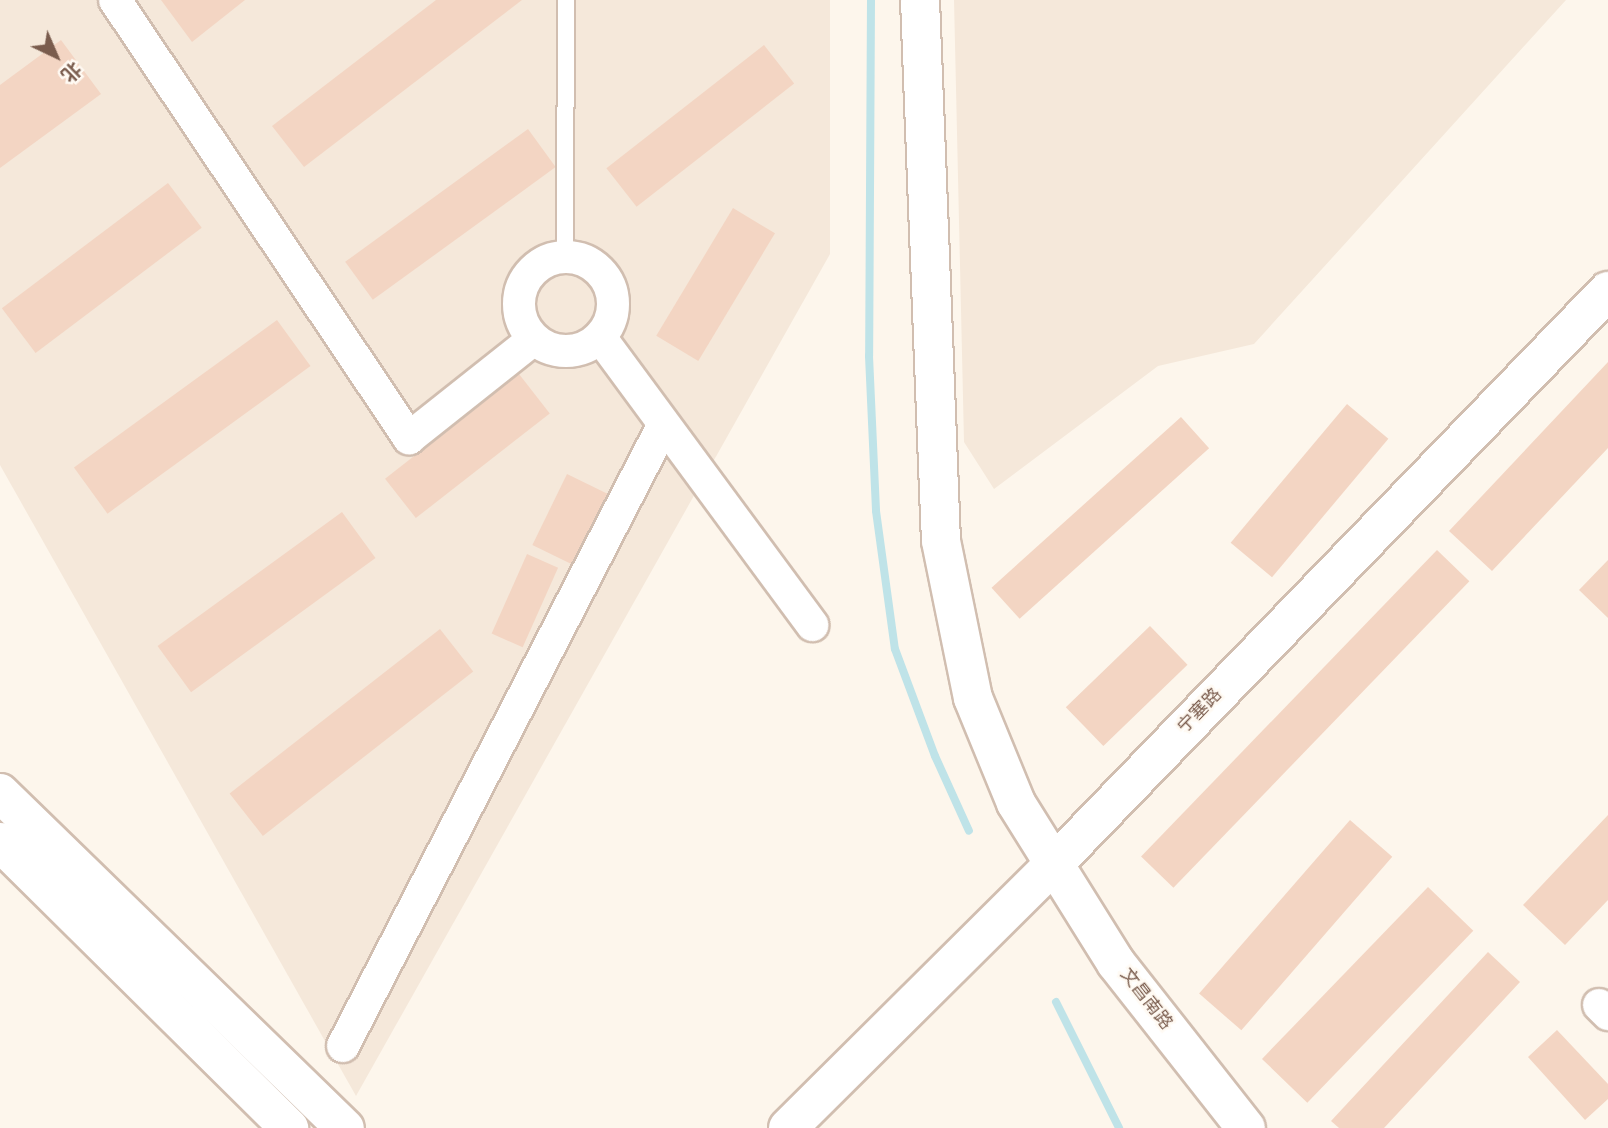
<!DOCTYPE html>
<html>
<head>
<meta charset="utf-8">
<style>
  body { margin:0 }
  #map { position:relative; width:1608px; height:1128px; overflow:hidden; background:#fdf6ec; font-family:Overpass,"Noto Sans SC",sans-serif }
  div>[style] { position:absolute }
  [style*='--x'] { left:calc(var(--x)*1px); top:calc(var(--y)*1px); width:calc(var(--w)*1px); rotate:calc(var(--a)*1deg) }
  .residential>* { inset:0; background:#f5e8da }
  .stream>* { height:8px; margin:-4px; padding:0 4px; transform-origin:4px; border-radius:4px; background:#bfe3e8 }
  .building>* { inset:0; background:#f3d5c3; transform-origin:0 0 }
  .roads { filter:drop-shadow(2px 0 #d1beb0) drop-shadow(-2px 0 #d1beb0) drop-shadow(0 2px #d1beb0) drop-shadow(0 -2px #d1beb0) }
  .lane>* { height:16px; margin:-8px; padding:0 8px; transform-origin:8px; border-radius:8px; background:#fff }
  .street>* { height:32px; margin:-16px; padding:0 16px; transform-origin:16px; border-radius:16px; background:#fff }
  .street>.ring { margin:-16px; padding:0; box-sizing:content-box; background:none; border:32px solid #fff; border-radius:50% }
  .secondary>* { height:38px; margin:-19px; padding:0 19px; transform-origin:19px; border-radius:19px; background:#fff }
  span { translate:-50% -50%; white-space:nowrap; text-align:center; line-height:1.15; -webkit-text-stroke:5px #fffaf3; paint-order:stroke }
  .street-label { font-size:18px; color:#7a5c4d }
  .north { position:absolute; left:21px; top:21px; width:70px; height:70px; -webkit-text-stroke:5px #fffaf3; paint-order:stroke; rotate:136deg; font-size:19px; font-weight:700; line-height:28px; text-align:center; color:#7a5c4d }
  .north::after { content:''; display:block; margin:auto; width:24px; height:32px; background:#7a5c4d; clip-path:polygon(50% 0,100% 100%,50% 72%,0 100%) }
</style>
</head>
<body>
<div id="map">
  <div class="residential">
    <div style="clip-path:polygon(0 0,830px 0,830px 254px,356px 1096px,0 465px)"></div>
    <div style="clip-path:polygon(954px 0,1566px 0,1254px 344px,1158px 366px,994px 489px,964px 442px)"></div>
  </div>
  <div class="stream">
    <div style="--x:871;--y:0;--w:356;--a:90.3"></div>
    <div style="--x:869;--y:356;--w:155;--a:87.4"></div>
    <div style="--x:876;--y:511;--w:139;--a:82.2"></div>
    <div style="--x:895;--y:649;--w:114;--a:69.5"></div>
    <div style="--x:935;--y:756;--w:82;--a:65.6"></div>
    <div style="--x:1056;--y:1002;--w:141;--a:63.4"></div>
  </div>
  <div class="building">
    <div style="clip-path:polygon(161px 0,245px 0,192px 42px)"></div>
    <div style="clip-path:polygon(436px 0,522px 0,304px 167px,272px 126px)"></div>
    <div style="clip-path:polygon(61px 40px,101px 94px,0 168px,0 85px)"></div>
    <div style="left:764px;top:45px;width:49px;height:200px;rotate:52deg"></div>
    <div style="left:528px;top:129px;width:47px;height:226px;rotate:54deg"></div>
    <div style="left:168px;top:183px;width:56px;height:208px;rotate:53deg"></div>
    <div style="left:733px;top:208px;width:49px;height:149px;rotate:31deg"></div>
    <div style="left:277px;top:320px;width:57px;height:251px;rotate:54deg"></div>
    <div style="clip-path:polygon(1608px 362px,1608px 448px,1492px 571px,1449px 531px)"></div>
    <div style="left:519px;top:374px;width:50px;height:170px;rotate:52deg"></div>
    <div style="left:1347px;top:404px;width:54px;height:181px;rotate:40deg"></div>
    <div style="left:1181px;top:417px;width:42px;height:255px;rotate:48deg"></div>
    <div style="left:567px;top:474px;width:53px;height:79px;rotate:26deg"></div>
    <div style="left:342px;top:512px;width:57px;height:228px;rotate:54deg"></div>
    <div style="left:1437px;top:550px;width:45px;height:426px;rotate:44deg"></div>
    <div style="left:527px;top:554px;width:34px;height:87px;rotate:24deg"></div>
    <div style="clip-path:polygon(1608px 560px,1608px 618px,1579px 590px)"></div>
    <div style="left:1150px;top:626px;width:54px;height:117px;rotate:46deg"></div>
    <div style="left:440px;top:629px;width:54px;height:267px;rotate:52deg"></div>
    <div style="clip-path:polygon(1608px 815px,1608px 900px,1565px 945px,1523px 905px)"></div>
    <div style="left:1350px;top:820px;width:56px;height:230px;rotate:41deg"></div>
    <div style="left:1428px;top:887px;width:63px;height:239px;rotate:44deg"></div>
    <div style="clip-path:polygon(1488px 952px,1520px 982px,1384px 1128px,1339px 1128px,1331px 1121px)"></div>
    <div style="clip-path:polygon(1557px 1030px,1608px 1084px,1608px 1099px,1585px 1120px,1528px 1057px)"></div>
  </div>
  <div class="roads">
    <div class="lane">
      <div style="--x:565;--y:256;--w:256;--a:-89.8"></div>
    </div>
    <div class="street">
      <div style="--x:115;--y:0;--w:528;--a:56.13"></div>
      <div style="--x:409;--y:438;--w:159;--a:-38.4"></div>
      <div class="ring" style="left:519px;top:257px;width:62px;height:62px"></div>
      <div style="--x:600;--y:337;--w:358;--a:53.6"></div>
      <div style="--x:1599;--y:1005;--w:13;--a:45"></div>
      <div style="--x:343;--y:1046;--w:698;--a:-62.7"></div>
    </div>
    <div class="secondary">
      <div style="--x:920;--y:0;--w:541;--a:87.78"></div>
      <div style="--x:941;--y:541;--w:160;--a:78.5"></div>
      <div style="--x:973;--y:698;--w:113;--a:67.7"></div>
      <div style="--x:1016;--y:803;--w:189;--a:58"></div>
      <div style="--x:1116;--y:963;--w:210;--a:51.8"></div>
      <div style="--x:0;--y:793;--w:481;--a:44.2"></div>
      <div style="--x:0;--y:842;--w:407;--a:44.7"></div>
      <div style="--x:788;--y:1128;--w:375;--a:-44.8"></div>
      <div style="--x:1054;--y:864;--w:797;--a:-45.97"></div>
    </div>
  </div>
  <div class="street-label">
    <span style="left:1201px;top:712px;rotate:-46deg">宁塞路</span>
    <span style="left:1145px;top:1000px;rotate:52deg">文昌南路</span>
  </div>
  <div class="north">北</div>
</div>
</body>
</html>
